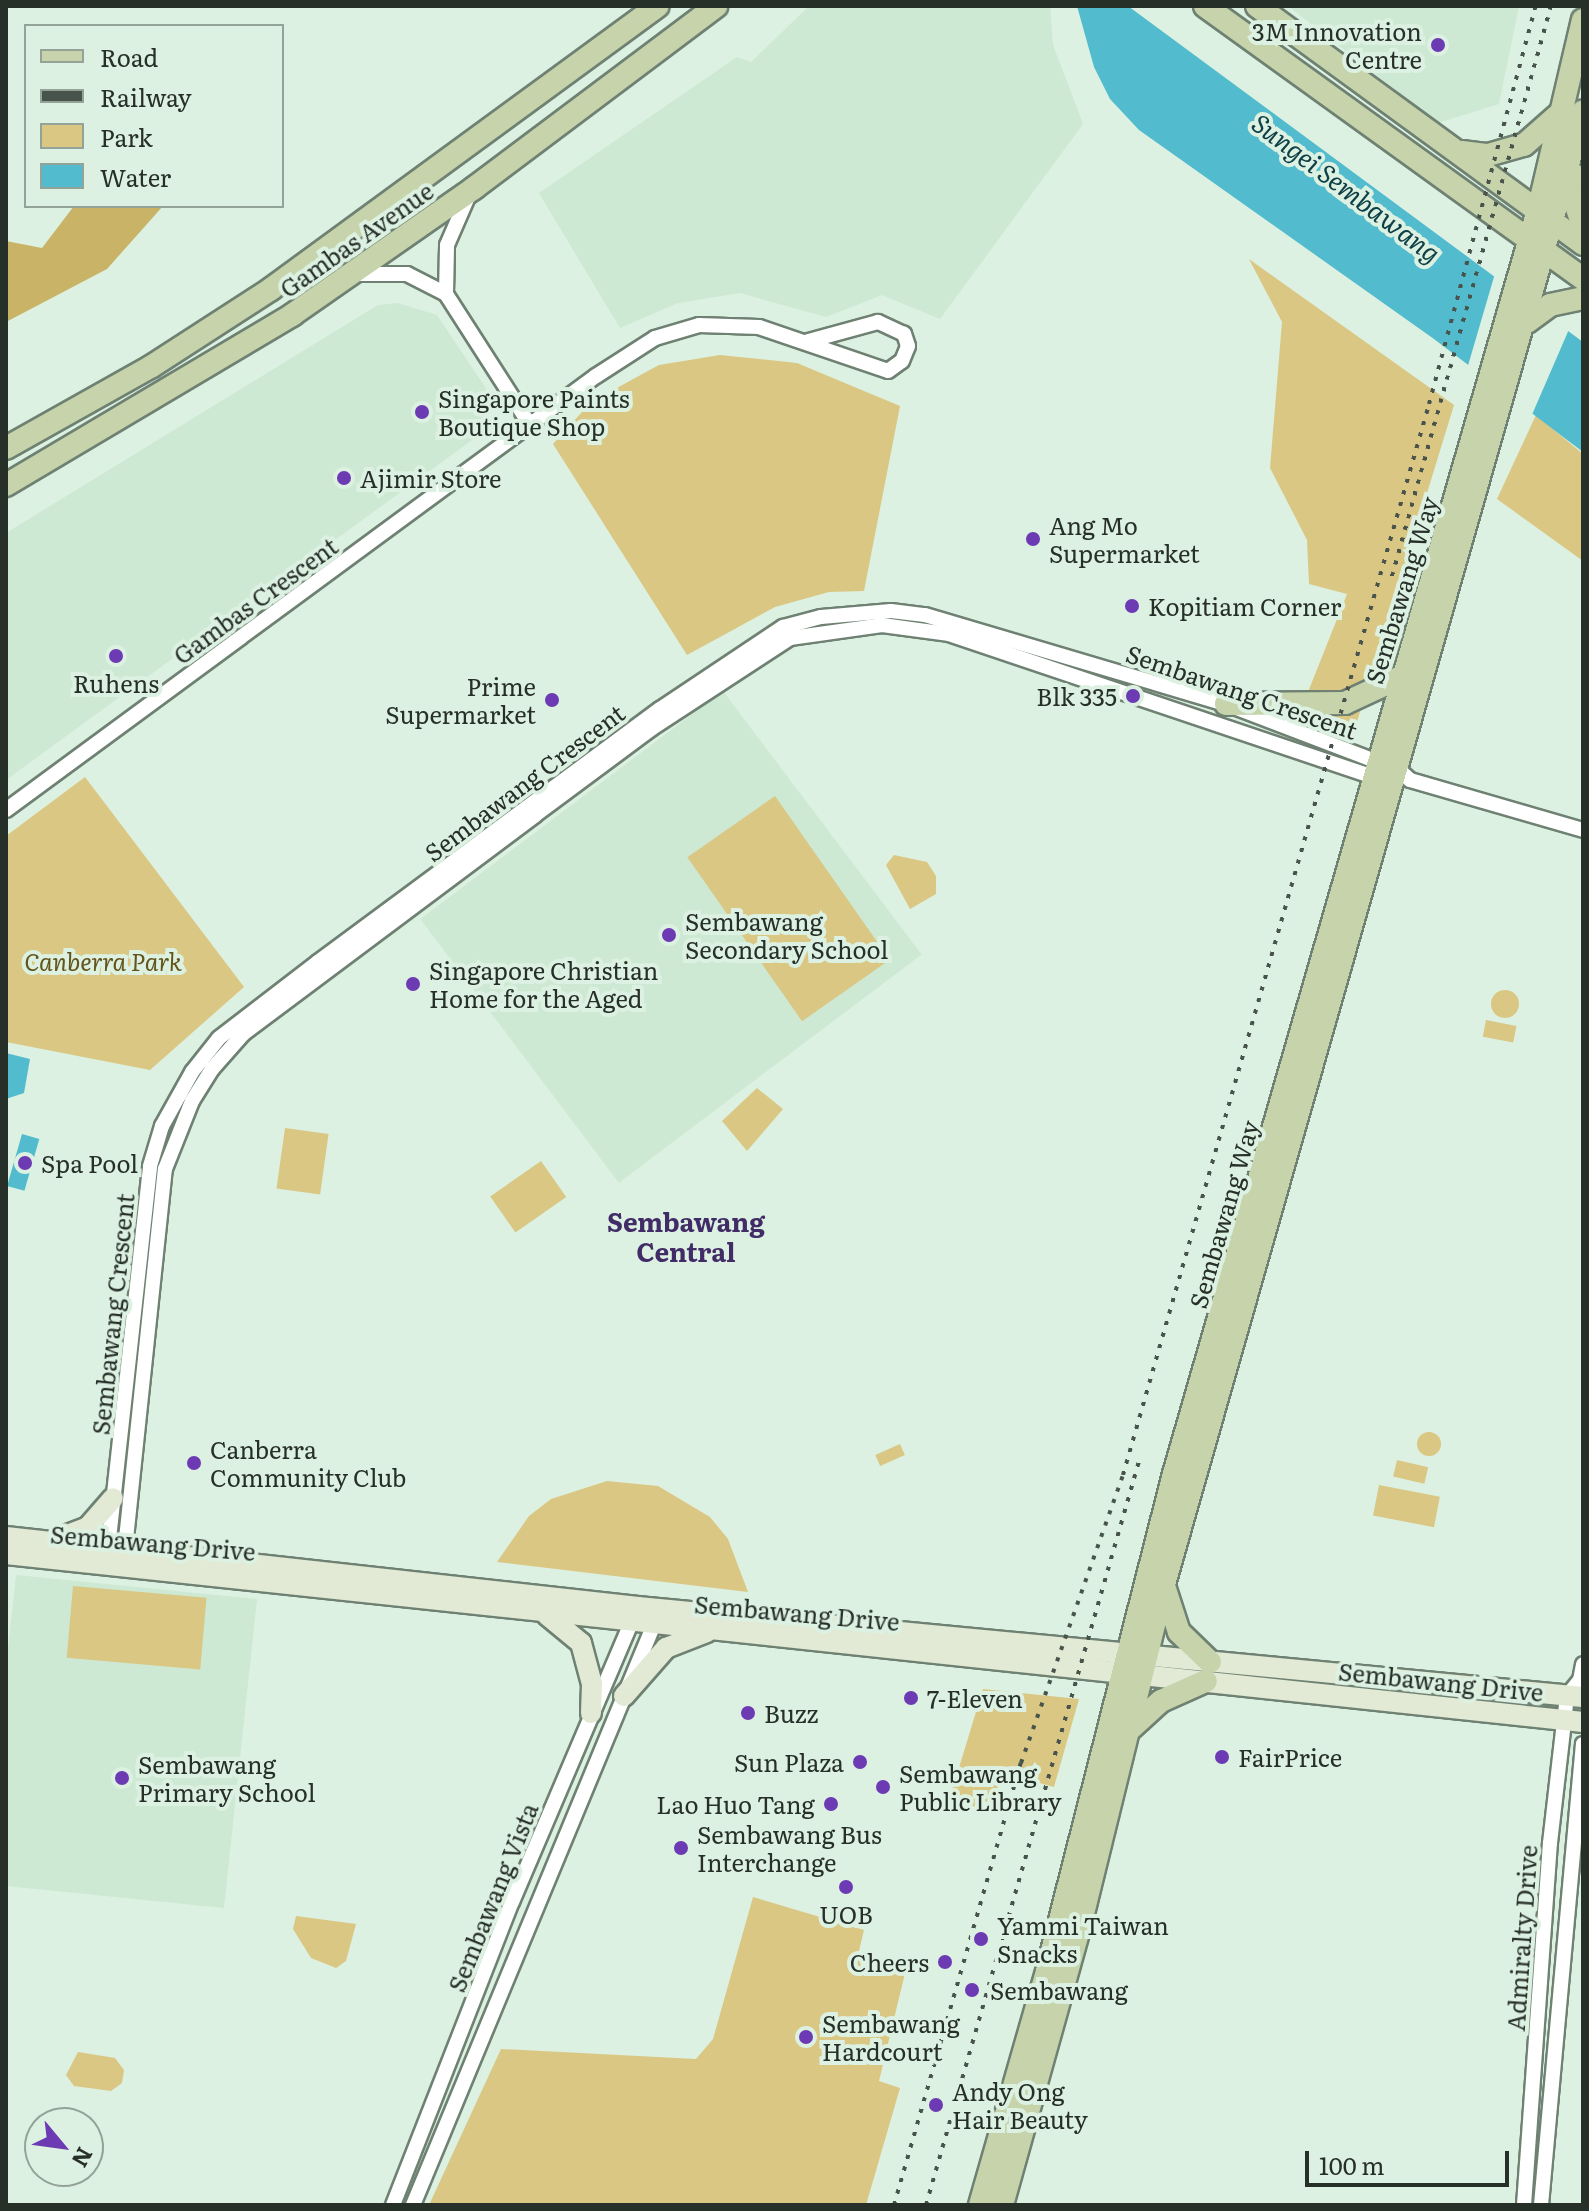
<!DOCTYPE html>
<html>
<head>
<meta charset="utf-8">
<style>
  body { margin:0 }
  #map { position:relative; width:1589px; height:2211px; overflow:hidden; background:#dcf1e1; font-family:Literata,serif }
  div>[style] { position:absolute }
  [style*='--x'] { left:calc(var(--x)*1px); top:calc(var(--y)*1px); width:calc(var(--w)*1px); rotate:calc(var(--a)*1deg) }
  .built>* { inset:0; background:#cde8d3; transform-origin:0 0 }
  .green>* { inset:0; background:#dac783; transform-origin:0 0 }
  .round { border-radius:50% }
  .forest>* { inset:0; background:#c9b367 }
  .water>* { inset:0; background:#52bcce; transform-origin:0 0 }
  .pier>* { inset:0; background:#dcf1e1 }
  .roads { filter:drop-shadow(2px 0 #6e8172) drop-shadow(-2px 0 #6e8172) drop-shadow(0 2px #6e8172) drop-shadow(0 -2px #6e8172) }
  .minor>* { height:14px; margin:-7px; padding:0 7px; transform-origin:7px; border-radius:7px; background:#fff }
  .secondary>* { height:20px; margin:-10px; padding:0 10px; transform-origin:10px; border-radius:10px; background:#e2e9d5 }
  .primary>* { height:22px; margin:-11px; padding:0 11px; transform-origin:11px; border-radius:11px; background:#c6d3ab }
  .rail>* { height:4px; margin-top:-2px; transform-origin:0; background:repeating-linear-gradient(90deg,#48534b 0 4px,transparent 0 12px) }
  .dots>* { width:22px; height:22px; translate:-50% -50%; box-sizing:border-box; border:4px solid #dcf1e1; border-radius:50% }
  span { translate:-50% -50%; white-space:nowrap; text-align:center; line-height:1.15; -webkit-text-stroke:8px #dcf1e1; paint-order:stroke }
  .poi-label { font-size:24px; color:#272f29 }
  .right { translate:-100% -50%; text-align:right }
  .left { translate:0 -50%; text-align:left }
  .street-label { font-size:24px; color:#272f29 }
  .park-label { font-size:24px; color:#64541b; font-style:italic }
  .water-label { font-size:26px; color:#0f4048; font-style:italic }
  .neighbourhood-label { font-size:26px; color:#422c67; font-weight:700 }
  .frame { position:absolute; inset:0; border:8px solid #272f29; pointer-events:none }
  .legend { position:absolute; left:24px; top:24px; width:260px; height:184px; box-sizing:border-box; background:#dcf1e1; border:2px solid #94a397; margin:0; padding:10px 14px; list-style:none; font-size:24px; color:#272f29 }
  .legend li { display:flex; align-items:center; gap:16px; height:40px }
  .legend b { width:40px; border:2px solid #94a397 }
  .north { position:absolute; left:24px; top:2107px; width:80px; height:80px; box-sizing:border-box; background:#dcf1e1; border:2px solid #94a397; border-radius:50%; rotate:119deg; font-size:22px; font-weight:700; line-height:32px; text-align:center; color:#272f29 }
  .north::after { content:''; display:block; margin:auto; width:28px; height:36px; background:#6c3ab2; clip-path:polygon(50% 0,100% 100%,50% 72%,0 100%) }
  .scale { position:absolute; left:1305px; top:2151px; width:204px; height:36px; box-sizing:border-box; border:4px solid #272f29; border-top:0; padding-left:10px; font-size:24px; line-height:28px; white-space:nowrap; color:#272f29; -webkit-text-stroke:6px #dcf1e1; paint-order:stroke }
</style>
</head>
<body>
<div id="map">
  <div class="built">
    <div style="clip-path:polygon(809px 6px,1050px 6px,1053px 45px,1083px 124px,940px 319px,882px 295px,826px 317px,740px 293px,678px 303px,620px 328px,539px 193px,737px 57px,751px 62px)"></div>
    <div style="clip-path:polygon(1288px 6px,1519px 6px,1499px 104px,1438px 123px)"></div>
    <div style="clip-path:polygon(398px 303px,437px 315px,491px 396px,483px 432px,6px 780px,6px 533px,378px 305px)"></div>
    <div style="left:723px;top:691px;width:330px;height:379px;rotate:53deg"></div>
    <div style="clip-path:polygon(16px 1575px,257px 1599px,224px 1908px,6px 1886px,6px 1669px)"></div>
  </div>
  <div class="green">
    <div style="clip-path:polygon(1249px 259px,1454px 405px,1352px 738px,1261px 710px,1306px 697px,1347px 594px,1309px 584px,1307px 540px,1270px 468px,1282px 322px)"></div>
    <div style="clip-path:polygon(720px 355px,797px 363px,900px 406px,864px 591px,829px 592px,775px 607px,687px 655px,553px 444px,591px 402px,659px 365px)"></div>
    <div style="clip-path:polygon(1536px 415px,1583px 454px,1583px 561px,1497px 499px)"></div>
    <div style="clip-path:polygon(85px 777px,244px 987px,150px 1070px,6px 1042px,6px 836px)"></div>
    <div style="left:775px;top:796px;width:200px;height:107px;rotate:55deg"></div>
    <div style="clip-path:polygon(894px 855px,927px 862px,936px 876px,936px 894px,910px 909px,886px 865px)"></div>
    <div class="round" style="left:1491px;top:990px;width:28px;height:28px"></div>
    <div style="left:1486px;top:1020px;width:31px;height:17px;rotate:11deg"></div>
    <div style="clip-path:polygon(757px 1088px,783px 1109px,747px 1151px,722px 1121px)"></div>
    <div style="left:285px;top:1128px;width:44px;height:61px;rotate:8deg"></div>
    <div style="left:541px;top:1161px;width:44px;height:62px;rotate:55deg"></div>
    <div class="round" style="left:1417px;top:1432px;width:24px;height:24px"></div>
    <div style="left:900px;top:1444px;width:12px;height:27px;rotate:66deg"></div>
    <div style="left:1397px;top:1460px;width:32px;height:17px;rotate:13deg"></div>
    <div style="clip-path:polygon(607px 1481px,658px 1486px,710px 1517px,728px 1539px,748px 1592px,497px 1562px,529px 1516px,551px 1499px)"></div>
    <div style="left:1379px;top:1485px;width:62px;height:31px;rotate:11deg"></div>
    <div style="left:73px;top:1586px;width:134px;height:72px;rotate:5deg"></div>
    <div style="clip-path:polygon(983px 1689px,1079px 1699px,1054px 1787px,1003px 1773px,990px 1810px,947px 1807px)"></div>
    <div style="clip-path:polygon(753px 1897px,864px 1930px,858px 1955px,906px 1969px,879px 2081px,900px 2088px,866px 2205px,429px 2205px,501px 2049px,696px 2059px,713px 2039px)"></div>
    <div style="clip-path:polygon(296px 1916px,356px 1924px,346px 1961px,336px 1968px,311px 1958px,293px 1929px)"></div>
    <div style="clip-path:polygon(78px 2052px,115px 2058px,124px 2070px,122px 2083px,111px 2091px,74px 2086px,66px 2075px)"></div>
  </div>
  <div class="forest">
    <div style="clip-path:polygon(74px 206px,163px 206px,107px 269px,6px 322px,6px 241px,42px 248px)"></div>
  </div>
  <div class="water">
    <div style="clip-path:polygon(1077px 6px,1128px 6px,1583px 342px,1583px 452px,1434px 339px,1139px 130px,1110px 99px,1094px 67px)"></div>
    <div style="clip-path:polygon(6px 1053px,30px 1059px,24px 1093px,6px 1099px)"></div>
    <div style="left:22px;top:1134px;width:18px;height:54px;rotate:16deg"></div>
  </div>
  <div class="pier">
    <div style="clip-path:polygon(1496px 270px,1570px 327px,1531px 417px,1467px 369px)"></div>
  </div>
  <div class="roads">
    <div class="minor">
      <div style="--x:355;--y:274;--w:52;--a:0"></div>
      <div style="--x:407;--y:274;--w:44;--a:27.1"></div>
      <div style="--x:446;--y:294;--w:156;--a:57.3"></div>
      <div style="--x:446;--y:294;--w:49;--a:-88.8"></div>
      <div style="--x:447;--y:245;--w:50;--a:-66.5"></div>
      <div style="--x:6;--y:810;--w:732;--a:-36.34"></div>
      <div style="--x:596;--y:376;--w:70;--a:-32.8"></div>
      <div style="--x:655;--y:338;--w:46;--a:-16.5"></div>
      <div style="--x:699;--y:325;--w:60;--a:1.9"></div>
      <div style="--x:759;--y:327;--w:136;--a:18.8"></div>
      <div style="--x:888;--y:371;--w:17;--a:-36"></div>
      <div style="--x:902;--y:361;--w:16;--a:-68"></div>
      <div style="--x:908;--y:346;--w:13;--a:-108"></div>
      <div style="--x:904;--y:334;--w:29;--a:-155"></div>
      <div style="--x:878;--y:322;--w:73;--a:164.8"></div>
      <div style="--x:107;--y:1557;--w:393;--a:-83.7"></div>
      <div style="--x:150;--y:1166;--w:42;--a:-73.3"></div>
      <div style="--x:162;--y:1126;--w:62;--a:-60.9"></div>
      <div style="--x:192;--y:1072;--w:43;--a:-51.5"></div>
      <div style="--x:219;--y:1038;--w:125;--a:-37.5"></div>
      <div style="--x:318;--y:962;--w:425;--a:-36.5"></div>
      <div style="--x:660;--y:709;--w:148;--a:-33.7"></div>
      <div style="--x:783;--y:627;--w:39;--a:-15"></div>
      <div style="--x:821;--y:617;--w:70;--a:-4.9"></div>
      <div style="--x:891;--y:611;--w:34;--a:7"></div>
      <div style="--x:925;--y:615;--w:314;--a:16.5"></div>
      <div style="--x:1226;--y:704;--w:185;--a:20.9"></div>
      <div style="--x:1399;--y:770;--w:15;--a:42"></div>
      <div style="--x:1410;--y:780;--w:180;--a:16.1"></div>
      <div style="--x:124;--y:1558;--w:391;--a:-84"></div>
      <div style="--x:165;--y:1169;--w:73;--a:-68.3"></div>
      <div style="--x:192;--y:1101;--w:38;--a:-58"></div>
      <div style="--x:212;--y:1069;--w:47;--a:-48.5"></div>
      <div style="--x:243;--y:1034;--w:364;--a:-36.8"></div>
      <div style="--x:534;--y:816;--w:146;--a:-36.6"></div>
      <div style="--x:651;--y:729;--w:166;--a:-33.2"></div>
      <div style="--x:790;--y:638;--w:93;--a:-8"></div>
      <div style="--x:882;--y:625;--w:68;--a:7.7"></div>
      <div style="--x:949;--y:634;--w:457;--a:18.6"></div>
      <div style="--x:393;--y:2205;--w:326;--a:-68.6"></div>
      <div style="--x:512;--y:1902;--w:314;--a:-66.9"></div>
      <div style="--x:413;--y:2205;--w:637;--a:-67.46"></div>
      <div style="--x:1524;--y:2205;--w:363;--a:-85.9"></div>
      <div style="--x:1550;--y:1843;--w:148;--a:-83.4"></div>
      <div style="--x:1567;--y:1696;--w:21;--a:-51"></div>
      <div style="--x:1580;--y:1680;--w:16;--a:-79"></div>
      <div style="--x:1541;--y:2205;--w:463;--a:-84.8"></div>
    </div>
    <div class="secondary">
      <div style="--x:6;--y:1537;--w:636;--a:6.32"></div>
      <div style="--x:638;--y:1607;--w:949;--a:5.44"></div>
      <div style="--x:62;--y:1537;--w:28;--a:-21"></div>
      <div style="--x:88;--y:1527;--w:38;--a:-49"></div>
      <div style="--x:6;--y:1554;--w:1586;--a:6.08"></div>
      <div style="--x:547;--y:1615;--w:44;--a:39.5"></div>
      <div style="--x:581;--y:1643;--w:42;--a:75"></div>
      <div style="--x:592;--y:1684;--w:29;--a:92"></div>
      <div style="--x:624;--y:1696;--w:64;--a:-48.8"></div>
      <div style="--x:666;--y:1648;--w:44;--a:-21.3"></div>
    </div>
    <div class="primary">
      <div style="--x:1205;--y:6;--w:466;--a:35.8"></div>
      <div style="--x:1257;--y:6;--w:404;--a:36.1"></div>
      <div style="--x:1462;--y:152;--w:26;--a:7"></div>
      <div style="--x:1488;--y:155;--w:37;--a:-16"></div>
      <div style="--x:1524;--y:145;--w:45;--a:-41.4"></div>
      <div style="--x:1573;--y:174;--w:20;--a:93"></div>
      <div style="--x:1572;--y:194;--w:34;--a:71"></div>
      <div style="--x:1527;--y:322;--w:29;--a:-36"></div>
      <div style="--x:1550;--y:305;--w:34;--a:-12"></div>
      <div style="--x:6;--y:448;--w:167;--a:-29.3"></div>
      <div style="--x:152;--y:366;--w:142;--a:-32.9"></div>
      <div style="--x:271;--y:289;--w:479;--a:-36.2"></div>
      <div style="--x:6;--y:485;--w:333;--a:-30.7"></div>
      <div style="--x:292;--y:315;--w:222;--a:-34.9"></div>
      <div style="--x:474;--y:188;--w:303;--a:-36.9"></div>
      <div style="--x:1226;--y:704;--w:119;--a:-0.5"></div>
      <div style="--x:1345;--y:703;--w:64;--a:-25"></div>
      <div style="--x:1165;--y:1589;--w:45;--a:72"></div>
      <div style="--x:1179;--y:1632;--w:43;--a:44.1"></div>
      <div style="--x:1127;--y:1732;--w:46;--a:-42.4"></div>
      <div style="--x:1161;--y:1701;--w:49;--a:-24"></div>
      <div style="--x:980;--y:2205;--w:243;--a:-74"></div>
      <div style="--x:1047;--y:1971;--w:513;--a:-75.67"></div>
      <div style="--x:1174;--y:1474;--w:1319;--a:-73.93"></div>
      <div style="--x:1539;--y:207;--w:192;--a:-76.8"></div>
      <div style="--x:1002;--y:2205;--w:294;--a:-74.4"></div>
      <div style="--x:1081;--y:1922;--w:348;--a:-76.2"></div>
      <div style="--x:1164;--y:1584;--w:1531;--a:-74.12"></div>
    </div>
  </div>
  <div class="rail">
    <div style="--x:1392;--y:576;--w:592;--a:-74.41"></div>
    <div style="--x:894;--y:2205;--w:460;--a:-74"></div>
    <div style="--x:1021;--y:1763;--w:306;--a:-70.5"></div>
    <div style="--x:1123;--y:1475;--w:1114;--a:-74.05"></div>
    <div style="--x:1429;--y:404;--w:412;--a:-75"></div>
    <div style="--x:926;--y:2205;--w:774;--a:-74.02"></div>
  </div>
  <div class="dots">
    <div style="left:1438px;top:45px;background:#6c3ab2"></div>
    <div style="left:422px;top:412px;background:#6c3ab2"></div>
    <div style="left:344px;top:478px;background:#6c3ab2"></div>
    <div style="left:1033px;top:539px;background:#6c3ab2"></div>
    <div style="left:1132px;top:606px;background:#6c3ab2"></div>
    <div style="left:116px;top:656px;background:#6c3ab2"></div>
    <div style="left:1133px;top:696px;background:#6c3ab2"></div>
    <div style="left:552px;top:700px;background:#6c3ab2"></div>
    <div style="left:669px;top:935px;background:#6c3ab2"></div>
    <div style="left:413px;top:984px;background:#6c3ab2"></div>
    <div style="left:25px;top:1163px;background:#6c3ab2"></div>
    <div style="left:194px;top:1463px;background:#6c3ab2"></div>
    <div style="left:911px;top:1698px;background:#6c3ab2"></div>
    <div style="left:748px;top:1713px;background:#6c3ab2"></div>
    <div style="left:1222px;top:1757px;background:#6c3ab2"></div>
    <div style="left:860px;top:1762px;background:#6c3ab2"></div>
    <div style="left:122px;top:1778px;background:#6c3ab2"></div>
    <div style="left:883px;top:1787px;background:#6c3ab2"></div>
    <div style="left:831px;top:1804px;background:#6c3ab2"></div>
    <div style="left:681px;top:1848px;background:#6c3ab2"></div>
    <div style="left:846px;top:1887px;background:#6c3ab2"></div>
    <div style="left:981px;top:1939px;background:#6c3ab2"></div>
    <div style="left:945px;top:1962px;background:#6c3ab2"></div>
    <div style="left:972px;top:1990px;background:#6c3ab2"></div>
    <div style="left:806px;top:2037px;background:#6c3ab2"></div>
    <div style="left:936px;top:2105px;background:#6c3ab2"></div>
  </div>
  <div class="poi-label">
    <span class="right" style="left:1422px;top:45px">3M Innovation<br>Centre</span>
    <span class="left" style="left:438px;top:412px">Singapore Paints<br>Boutique Shop</span>
    <span class="left" style="left:360px;top:478px">Ajimir Store</span>
    <span class="left" style="left:1049px;top:539px">Ang Mo<br>Supermarket</span>
    <span class="left" style="left:1148px;top:606px">Kopitiam Corner</span>
    <span style="left:116px;top:683px">Ruhens</span>
    <span class="right" style="left:536px;top:700px">Prime<br>Supermarket</span>
    <span class="right" style="left:1117px;top:696px">Blk 335</span>
    <span class="left" style="left:685px;top:935px">Sembawang<br>Secondary School</span>
    <span class="left" style="left:429px;top:984px">Singapore Christian<br>Home for the Aged</span>
    <span class="left" style="left:41px;top:1163px">Spa Pool</span>
    <span class="left" style="left:210px;top:1463px">Canberra<br>Community Club</span>
    <span class="left" style="left:927px;top:1698px">7-Eleven</span>
    <span class="left" style="left:764px;top:1713px">Buzz</span>
    <span class="left" style="left:1238px;top:1757px">FairPrice</span>
    <span class="right" style="left:844px;top:1762px">Sun Plaza</span>
    <span class="left" style="left:138px;top:1778px">Sembawang<br>Primary School</span>
    <span class="left" style="left:899px;top:1787px">Sembawang<br>Public Library</span>
    <span class="right" style="left:815px;top:1804px">Lao Huo Tang</span>
    <span class="left" style="left:697px;top:1848px">Sembawang Bus<br>Interchange</span>
    <span style="left:846px;top:1914px">UOB</span>
    <span class="left" style="left:997px;top:1939px">Yammi Taiwan<br>Snacks</span>
    <span class="right" style="left:929px;top:1962px">Cheers</span>
    <span class="left" style="left:990px;top:1990px">Sembawang</span>
    <span class="left" style="left:822px;top:2037px">Sembawang<br>Hardcourt</span>
    <span class="left" style="left:952px;top:2105px">Andy Ong<br>Hair Beauty</span>
  </div>
  <div class="street-label">
    <span style="left:356px;top:239px;rotate:-35deg">Gambas Avenue</span>
    <span style="left:1401px;top:590px;rotate:-73deg">Sembawang Way</span>
    <span style="left:255px;top:600px;rotate:-36deg">Gambas Crescent</span>
    <span style="left:1242px;top:691px;rotate:19deg">Sembawang Crescent</span>
    <span style="left:524px;top:782px;rotate:-37deg">Sembawang Crescent</span>
    <span style="left:1223px;top:1214px;rotate:-74deg">Sembawang Way</span>
    <span style="left:112px;top:1314px;rotate:-84deg">Sembawang Crescent</span>
    <span style="left:153px;top:1542px;rotate:5deg">Sembawang Drive</span>
    <span style="left:797px;top:1612px;rotate:5deg">Sembawang Drive</span>
    <span style="left:1441px;top:1681px;rotate:6deg">Sembawang Drive</span>
    <span style="left:492px;top:1897px;rotate:-68deg">Sembawang Vista</span>
    <span style="left:1521px;top:1938px;rotate:-86deg">Admiralty Drive</span>
  </div>
  <div class="park-label">
    <span style="left:103px;top:961px">Canberra Park</span>
  </div>
  <div class="water-label">
    <span style="left:1347px;top:187px;rotate:37deg">Sungei Sembawang</span>
  </div>
  <div class="neighbourhood-label">
    <span style="left:686px;top:1236px">Sembawang<br>Central</span>
  </div>
  <div class="frame"></div>
  <ul class="legend">
  <li><b style="height:10px;background:#c6d3ab"></b>Road</li>
  <li><b style="height:10px;background:#48534b"></b>Railway</li>
  <li><b style="height:22px;background:#dac783"></b>Park</li>
  <li><b style="height:22px;background:#52bcce"></b>Water</li>
  </ul>
  <div class="north">N</div>
  <div class="scale">100 m</div>
</div>
</body>
</html>
